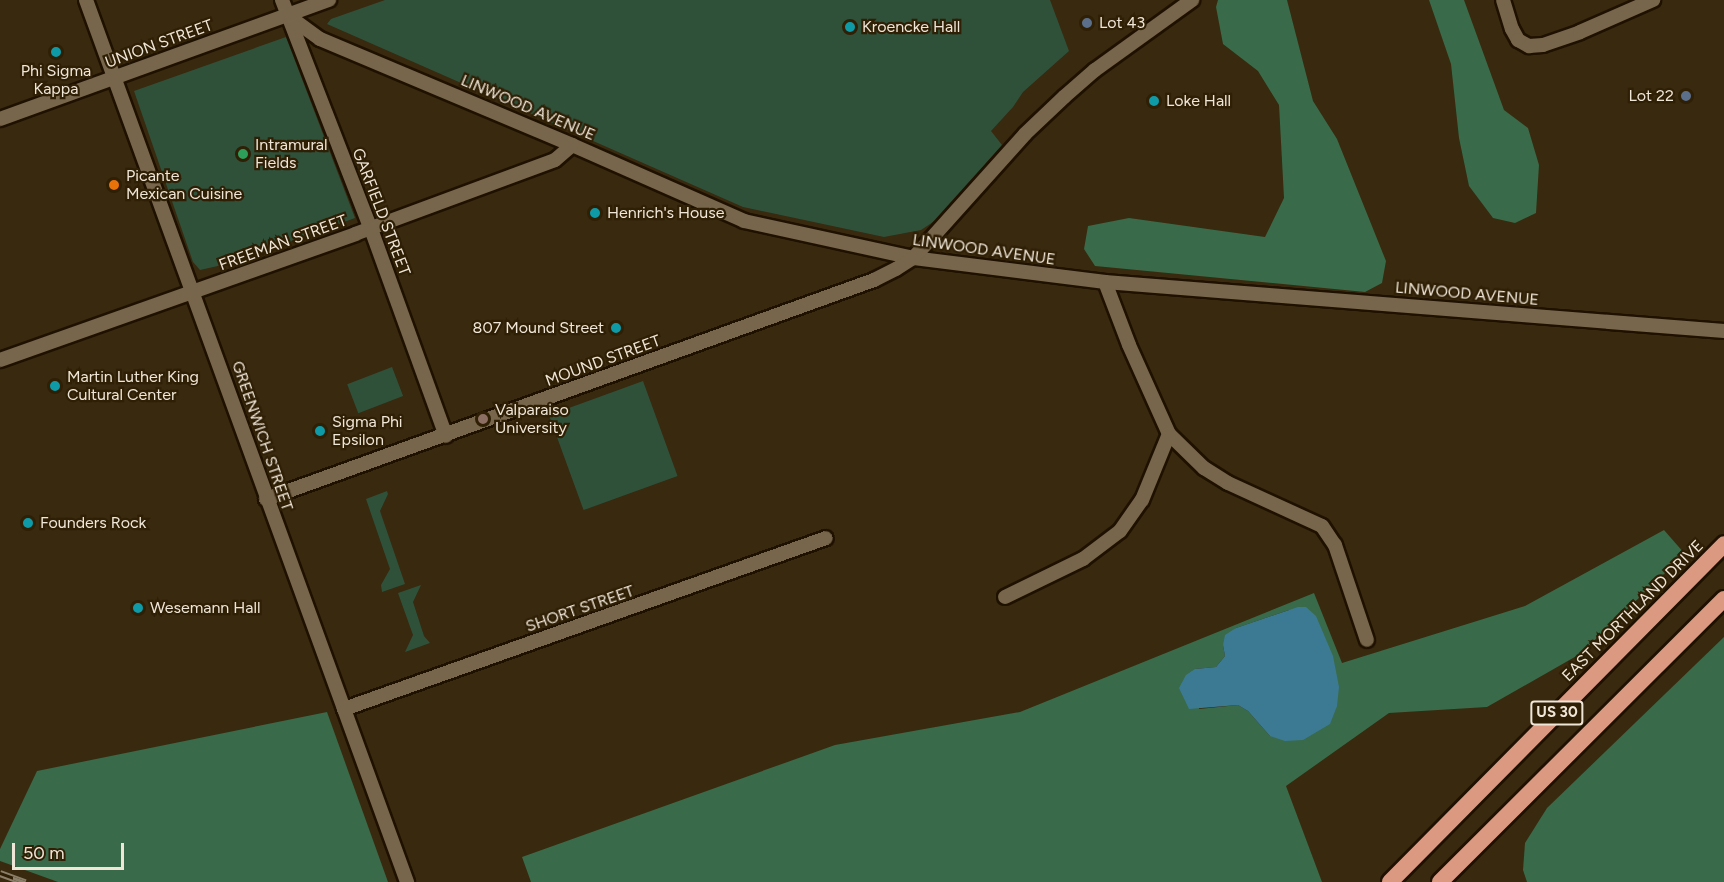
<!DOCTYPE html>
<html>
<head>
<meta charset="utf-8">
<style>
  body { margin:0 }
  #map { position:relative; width:1724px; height:882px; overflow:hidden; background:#38290f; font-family:Figtree,sans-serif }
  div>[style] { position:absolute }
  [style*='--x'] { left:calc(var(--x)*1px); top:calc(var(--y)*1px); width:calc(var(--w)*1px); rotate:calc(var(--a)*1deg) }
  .green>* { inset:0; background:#2f513a; transform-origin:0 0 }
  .forest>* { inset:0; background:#396a49 }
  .water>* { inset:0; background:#3c7a94 }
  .roads { filter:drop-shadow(2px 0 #1f1100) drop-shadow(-2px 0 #1f1100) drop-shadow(0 2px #1f1100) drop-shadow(0 -2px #1f1100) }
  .minor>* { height:14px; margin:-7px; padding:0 7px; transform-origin:7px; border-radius:7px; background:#77664b }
  .trunk>* { height:16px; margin:-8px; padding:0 8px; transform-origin:8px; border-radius:8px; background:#dc9982 }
  .rail>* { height:7px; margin-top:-3.5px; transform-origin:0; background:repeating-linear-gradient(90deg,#2e1f05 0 14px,#8b7f6a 0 28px); box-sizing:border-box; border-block:2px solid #8b7f6a }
  .dots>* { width:16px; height:16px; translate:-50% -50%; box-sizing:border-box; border:3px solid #2e1f05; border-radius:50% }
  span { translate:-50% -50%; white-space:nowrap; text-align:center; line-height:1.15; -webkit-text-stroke:4.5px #2e1f05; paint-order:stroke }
  .shield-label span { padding:2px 4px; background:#2e1f05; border:2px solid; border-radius:4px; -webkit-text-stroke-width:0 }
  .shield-label { font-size:15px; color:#f0e6d7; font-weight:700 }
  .poi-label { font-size:16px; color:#f0e6d7 }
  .left { translate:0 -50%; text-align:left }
  .right { translate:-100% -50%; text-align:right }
  .street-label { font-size:16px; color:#f0e6d7 }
  .scale { position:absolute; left:12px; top:843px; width:112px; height:27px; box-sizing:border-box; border:3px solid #f0e6d7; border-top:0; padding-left:8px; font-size:18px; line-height:21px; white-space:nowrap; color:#f0e6d7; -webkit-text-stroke:4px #2e1f05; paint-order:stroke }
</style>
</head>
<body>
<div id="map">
  <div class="green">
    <div style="clip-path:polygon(385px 0,1050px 0,1069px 51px,1023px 92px,1013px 107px,991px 131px,1002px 145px,939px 218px,921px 230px,884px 237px,743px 207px,327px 24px,331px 19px)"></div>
    <div style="clip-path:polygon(286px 37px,355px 218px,231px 263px,200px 270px,193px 262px,134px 91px)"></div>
    <div style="left:392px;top:367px;width:31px;height:48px;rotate:69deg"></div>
    <div style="left:643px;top:381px;width:101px;height:100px;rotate:70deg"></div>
    <div style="clip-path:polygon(387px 491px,388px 494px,380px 511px,405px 584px,382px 592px,381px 585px,390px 569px,366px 499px)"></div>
    <div style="clip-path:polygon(421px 585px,413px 602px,424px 636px,430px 643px,405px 652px,413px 635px,398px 593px)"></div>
  </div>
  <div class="forest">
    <div style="clip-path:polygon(1218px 0,1287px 0,1313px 101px,1337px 139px,1386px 261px,1382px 283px,1365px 292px,1095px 266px,1084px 249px,1088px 226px,1129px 218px,1265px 237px,1284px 198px,1279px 105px,1258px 71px,1223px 44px,1216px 7px)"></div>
    <div style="clip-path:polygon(1429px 0,1464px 0,1504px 110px,1528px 128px,1539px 165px,1536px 213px,1515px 223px,1493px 218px,1469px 186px,1459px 138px,1451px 64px)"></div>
    <div style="clip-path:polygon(evenodd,1664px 530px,1685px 554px,1580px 654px,1487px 707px,1389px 713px,1286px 786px,1322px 882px,531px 882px,522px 857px,835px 745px,1020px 712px,1314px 593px,1342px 663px,1525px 606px,1664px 530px,1289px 610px,1270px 736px,1248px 711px,1238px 705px,1199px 709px,1195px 669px,1216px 667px,1225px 656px,1223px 645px,1236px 628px,1289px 610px)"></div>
    <div style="clip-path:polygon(1724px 637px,1724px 882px,1527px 882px,1523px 870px,1525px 843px,1547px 808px)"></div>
    <div style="clip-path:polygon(327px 712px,388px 882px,58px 882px,0 861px,0 849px,37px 771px)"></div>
  </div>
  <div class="water">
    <div style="clip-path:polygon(1298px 607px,1306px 607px,1316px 616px,1333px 656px,1339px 687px,1337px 706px,1330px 724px,1303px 740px,1285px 741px,1270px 736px,1248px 711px,1238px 705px,1189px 709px,1179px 688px,1186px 675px,1195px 669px,1216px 667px,1225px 656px,1223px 645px,1225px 635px,1236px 628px)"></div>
  </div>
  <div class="roads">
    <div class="minor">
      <div style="--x:86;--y:0;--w:939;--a:70"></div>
      <div style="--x:282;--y:0;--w:246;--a:68.8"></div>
      <div style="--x:371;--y:229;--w:220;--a:70.1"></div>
      <div style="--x:1503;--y:0;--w:30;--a:73"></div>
      <div style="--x:1512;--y:29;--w:13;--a:61"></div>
      <div style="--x:1518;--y:40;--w:13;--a:29"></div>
      <div style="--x:1529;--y:46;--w:14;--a:-4"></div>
      <div style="--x:1543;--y:45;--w:39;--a:-19"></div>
      <div style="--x:1580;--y:32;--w:80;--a:-23.7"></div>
      <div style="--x:287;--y:15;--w:41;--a:36"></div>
      <div style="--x:320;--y:39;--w:273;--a:22.8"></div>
      <div style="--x:572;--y:145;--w:188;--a:23.8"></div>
      <div style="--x:744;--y:221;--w:173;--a:12.3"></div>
      <div style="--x:913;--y:258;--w:193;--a:7.1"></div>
      <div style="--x:1105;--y:282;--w:621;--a:4.53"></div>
      <div style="--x:0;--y:119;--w:350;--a:-19.9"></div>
      <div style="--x:1105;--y:282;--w:67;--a:69.1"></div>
      <div style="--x:1129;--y:345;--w:98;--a:65.8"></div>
      <div style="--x:1169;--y:434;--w:49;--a:44.2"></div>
      <div style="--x:1204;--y:468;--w:28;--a:32"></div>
      <div style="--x:1228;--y:483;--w:103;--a:24.6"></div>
      <div style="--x:1322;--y:526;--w:23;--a:56"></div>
      <div style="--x:1335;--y:545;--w:100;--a:71.4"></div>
      <div style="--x:0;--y:360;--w:377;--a:-19.5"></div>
      <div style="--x:355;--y:234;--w:213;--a:-20.3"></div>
      <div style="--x:555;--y:160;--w:23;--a:-41"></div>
      <div style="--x:266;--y:499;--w:646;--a:-19.81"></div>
      <div style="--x:874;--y:280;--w:25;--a:-27"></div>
      <div style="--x:896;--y:269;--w:20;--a:-33"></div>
      <div style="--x:913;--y:258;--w:25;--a:-47"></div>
      <div style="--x:930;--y:240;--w:142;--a:-48.1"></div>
      <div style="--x:1025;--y:134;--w:54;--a:-43.5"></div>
      <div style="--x:1064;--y:97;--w:41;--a:-41.1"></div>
      <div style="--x:1095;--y:70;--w:120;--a:-35.8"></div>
      <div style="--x:1005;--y:597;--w:87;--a:-26"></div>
      <div style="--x:1083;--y:559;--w:46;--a:-37.1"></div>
      <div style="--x:1120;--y:531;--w:38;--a:-55"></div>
      <div style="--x:1142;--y:500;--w:71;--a:-67.8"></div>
      <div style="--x:344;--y:709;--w:511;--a:-19.53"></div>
    </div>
    <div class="trunk">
      <div style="--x:1390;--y:882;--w:475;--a:-45.3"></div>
      <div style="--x:1440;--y:882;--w:401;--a:-44.9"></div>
    </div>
  </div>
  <div class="rail">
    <div style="--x:0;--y:873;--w:27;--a:20"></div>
  </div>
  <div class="dots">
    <div style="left:1087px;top:23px;background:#5c6f8a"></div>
    <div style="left:850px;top:27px;background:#0f9aa8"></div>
    <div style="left:56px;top:52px;background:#0f9aa8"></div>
    <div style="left:1686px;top:96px;background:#5c6f8a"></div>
    <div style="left:1154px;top:101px;background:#0f9aa8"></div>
    <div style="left:243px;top:154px;background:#2e9e5b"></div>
    <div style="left:114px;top:185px;background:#e8710a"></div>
    <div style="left:595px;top:213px;background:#0f9aa8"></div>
    <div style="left:616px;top:328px;background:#0f9aa8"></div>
    <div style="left:55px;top:386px;background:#0f9aa8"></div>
    <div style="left:483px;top:419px;background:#8d6e63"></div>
    <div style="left:320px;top:431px;background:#0f9aa8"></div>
    <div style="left:28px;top:523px;background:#0f9aa8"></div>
    <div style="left:138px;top:608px;background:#0f9aa8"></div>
  </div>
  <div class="shield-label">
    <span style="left:1557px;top:713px">US 30</span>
  </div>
  <div class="poi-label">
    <span class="left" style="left:1099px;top:23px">Lot 43</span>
    <span class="left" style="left:862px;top:27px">Kroencke Hall</span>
    <span style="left:56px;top:80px">Phi Sigma<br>Kappa</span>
    <span class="right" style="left:1674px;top:96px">Lot 22</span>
    <span class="left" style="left:1166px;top:101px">Loke Hall</span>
    <span class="left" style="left:255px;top:154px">Intramural<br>Fields</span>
    <span class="left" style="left:126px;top:185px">Picante<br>Mexican Cuisine</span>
    <span class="left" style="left:607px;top:213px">Henrich's House</span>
    <span class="right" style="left:604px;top:328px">807 Mound Street</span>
    <span class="left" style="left:67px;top:386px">Martin Luther King<br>Cultural Center</span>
    <span class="left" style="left:495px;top:419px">Valparaiso<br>University</span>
    <span class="left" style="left:332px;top:431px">Sigma Phi<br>Epsilon</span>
    <span class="left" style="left:40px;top:523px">Founders Rock</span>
    <span class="left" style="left:150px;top:608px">Wesemann Hall</span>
  </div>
  <div class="street-label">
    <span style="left:159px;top:44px;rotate:-20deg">UNION STREET</span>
    <span style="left:528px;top:108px;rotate:23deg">LINWOOD AVENUE</span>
    <span style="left:381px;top:212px;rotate:69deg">GARFIELD STREET</span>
    <span style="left:283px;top:243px;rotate:-20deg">FREEMAN STREET</span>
    <span style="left:984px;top:250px;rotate:8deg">LINWOOD AVENUE</span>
    <span style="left:1467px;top:294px;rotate:5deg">LINWOOD AVENUE</span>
    <span style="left:603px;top:361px;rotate:-20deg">MOUND STREET</span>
    <span style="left:262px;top:436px;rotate:71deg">GREENWICH STREET</span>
    <span style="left:580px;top:609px;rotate:-19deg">SHORT STREET</span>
    <span style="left:1633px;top:611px;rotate:-45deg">EAST MORTHLAND DRIVE</span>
  </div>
  <div class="scale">50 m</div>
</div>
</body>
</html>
